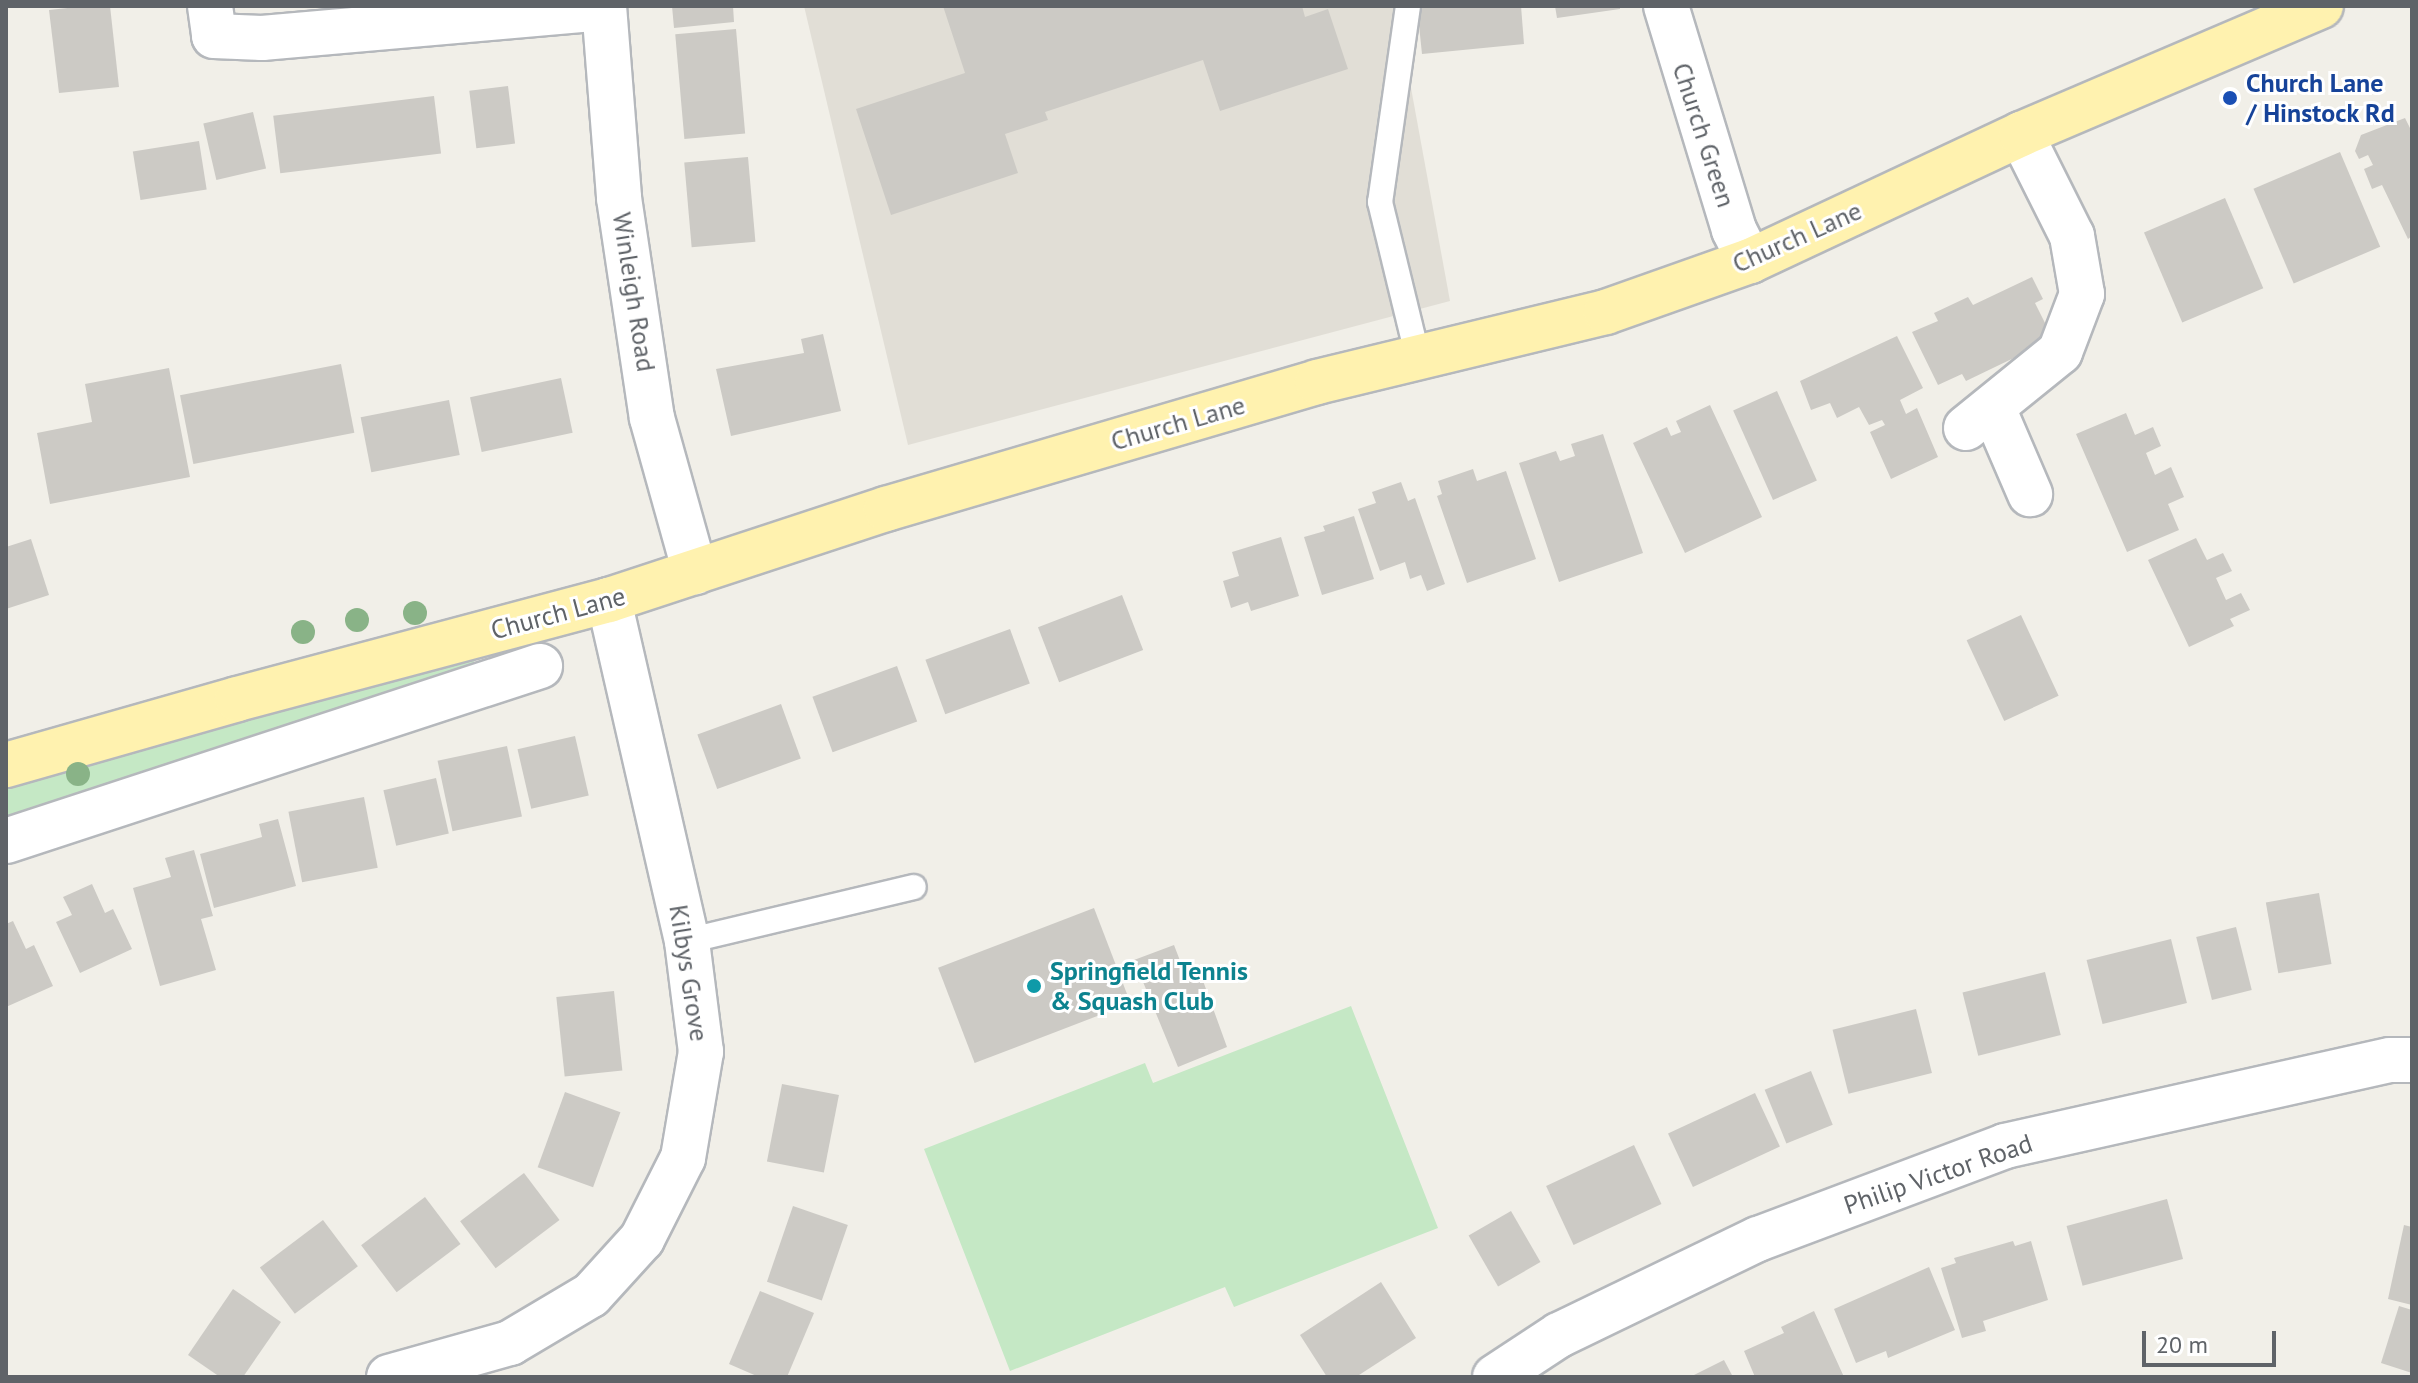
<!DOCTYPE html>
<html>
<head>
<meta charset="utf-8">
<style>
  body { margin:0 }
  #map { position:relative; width:2418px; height:1383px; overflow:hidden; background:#f1efe8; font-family:"PT Sans",sans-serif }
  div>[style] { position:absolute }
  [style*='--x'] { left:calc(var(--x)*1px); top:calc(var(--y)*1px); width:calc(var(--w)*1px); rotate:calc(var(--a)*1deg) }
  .education>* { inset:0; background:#e1ded6 }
  .green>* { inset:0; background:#c5e8c5 }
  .building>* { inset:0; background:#cccac5; transform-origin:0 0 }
  .roads { filter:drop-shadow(2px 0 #b5b8bc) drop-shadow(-2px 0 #b5b8bc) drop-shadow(0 2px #b5b8bc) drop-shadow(0 -2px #b5b8bc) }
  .lane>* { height:24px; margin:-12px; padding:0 12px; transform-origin:12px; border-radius:12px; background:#fff }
  .street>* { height:44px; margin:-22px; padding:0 22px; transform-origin:22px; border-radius:22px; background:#fff }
  .primary>* { height:44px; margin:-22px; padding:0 22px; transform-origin:22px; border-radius:22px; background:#fff2af }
  .trees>* { width:24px; height:24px; margin:-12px; border-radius:50%; background:#89b387 }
  .dots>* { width:22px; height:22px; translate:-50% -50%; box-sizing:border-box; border:4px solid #fff; border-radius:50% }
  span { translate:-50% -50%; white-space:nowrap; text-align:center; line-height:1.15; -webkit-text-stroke:6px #fff; paint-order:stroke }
  .transit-label { font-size:26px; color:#164399; font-weight:700 }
  .left { translate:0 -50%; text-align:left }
  .street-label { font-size:26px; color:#5f6368 }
  .culture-label { font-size:26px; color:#0d838f; font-weight:700 }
  .frame { position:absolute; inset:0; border:8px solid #5f6368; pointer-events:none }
  .scale { position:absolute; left:2142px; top:1331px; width:134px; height:36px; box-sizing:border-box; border:4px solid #5f6368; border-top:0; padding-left:10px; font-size:24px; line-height:28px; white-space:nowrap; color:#5f6368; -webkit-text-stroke:6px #fff; paint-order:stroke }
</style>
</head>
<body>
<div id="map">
  <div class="education">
    <div style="clip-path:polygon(804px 6px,1396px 6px,1450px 301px,908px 445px)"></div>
  </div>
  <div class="green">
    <div style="clip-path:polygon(472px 658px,478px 668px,6px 820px,6px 787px)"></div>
    <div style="clip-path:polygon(1351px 1006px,1438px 1228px,1234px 1307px,1225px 1287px,1010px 1371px,924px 1149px,1145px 1063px,1153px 1083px)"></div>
  </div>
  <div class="building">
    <div style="clip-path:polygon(86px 6px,110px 6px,119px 87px,59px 93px,49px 10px)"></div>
    <div style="clip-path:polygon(672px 6px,733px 6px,734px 22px,674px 28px)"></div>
    <div style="clip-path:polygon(943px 6px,1302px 6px,1305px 17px,1328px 9px,1348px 69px,1220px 111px,1203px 60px,1045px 112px,1048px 120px,1005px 134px,1018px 173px,891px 215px,856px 109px,965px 73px)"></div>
    <div style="clip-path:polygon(1417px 6px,1521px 6px,1524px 44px,1422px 54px)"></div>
    <div style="clip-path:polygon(1555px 6px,1620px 6px,1620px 9px,1557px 18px)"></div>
    <div style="left:736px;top:29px;width:105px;height:61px;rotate:85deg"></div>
    <div style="left:508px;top:86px;width:58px;height:39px;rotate:83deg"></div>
    <div style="left:434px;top:96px;width:58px;height:162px;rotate:83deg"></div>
    <div style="left:253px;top:112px;width:58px;height:51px;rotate:77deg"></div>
    <div style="clip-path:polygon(2405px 118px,2412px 132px,2412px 236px,2408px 239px,2382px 185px,2372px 189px,2364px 169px,2373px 165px,2368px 155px,2359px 159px,2355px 151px,2361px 135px)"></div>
    <div style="left:199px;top:141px;width:49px;height:67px;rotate:81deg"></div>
    <div style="left:2340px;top:152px;width:103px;height:94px;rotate:67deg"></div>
    <div style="left:748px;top:157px;width:85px;height:64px;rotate:85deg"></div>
    <div style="left:2225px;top:198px;width:98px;height:88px;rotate:67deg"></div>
    <div style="clip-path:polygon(2032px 277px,2043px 299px,2035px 303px,2053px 339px,1966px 381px,1962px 374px,1938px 385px,1912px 332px,1938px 321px,1934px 313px,1968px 297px,1973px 305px)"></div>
    <div style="clip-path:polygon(823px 334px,841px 411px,731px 436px,716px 369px,804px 353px,801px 339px)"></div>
    <div style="clip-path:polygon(1897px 336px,1923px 388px,1900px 400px,1906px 414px,1917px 408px,1938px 457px,1891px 479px,1870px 432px,1885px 425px,1882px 420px,1869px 425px,1859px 407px,1837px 418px,1830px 403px,1811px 410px,1800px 381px)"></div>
    <div style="left:341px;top:364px;width:70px;height:164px;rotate:79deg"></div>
    <div style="clip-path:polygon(169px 368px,190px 477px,50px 504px,37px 433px,92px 422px,85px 384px)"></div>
    <div style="left:561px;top:378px;width:56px;height:93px;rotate:78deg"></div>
    <div style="left:1777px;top:391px;width:98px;height:48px;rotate:66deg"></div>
    <div style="left:449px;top:400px;width:56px;height:90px;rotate:79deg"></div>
    <div style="clip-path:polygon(1710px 405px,1762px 517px,1685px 553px,1633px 443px,1667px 427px,1671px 436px,1681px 432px,1676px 421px)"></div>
    <div style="clip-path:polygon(2126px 413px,2135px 435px,2153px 427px,2161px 446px,2146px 453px,2155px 475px,2171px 467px,2184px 497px,2168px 504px,2179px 530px,2127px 552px,2076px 434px)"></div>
    <div style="clip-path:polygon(1603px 434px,1643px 553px,1559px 582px,1519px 463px,1556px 451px,1560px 461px,1575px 456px,1571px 444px)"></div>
    <div style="clip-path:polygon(1473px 469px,1477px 481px,1506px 471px,1536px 559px,1467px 583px,1437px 496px,1442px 494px,1438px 481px)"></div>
    <div style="clip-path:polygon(1401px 482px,1408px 501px,1415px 498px,1445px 584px,1427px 591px,1421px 575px,1410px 579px,1405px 562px,1380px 571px,1358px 509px,1376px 503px,1372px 492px)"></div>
    <div style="clip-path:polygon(1354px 516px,1374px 579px,1322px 595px,1304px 537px,1325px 531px,1323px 526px)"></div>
    <div style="clip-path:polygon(1281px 537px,1299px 596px,1251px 611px,1248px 602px,1231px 608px,1223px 581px,1239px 576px,1232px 552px)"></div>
    <div style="clip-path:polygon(2196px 538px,2207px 560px,2223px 553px,2232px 571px,2216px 578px,2226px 600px,2241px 593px,2250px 610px,2230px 619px,2234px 626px,2189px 647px,2148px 560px)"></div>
    <div style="clip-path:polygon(31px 539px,49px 595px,6px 609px,6px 547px)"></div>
    <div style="left:1122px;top:595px;width:59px;height:90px;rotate:69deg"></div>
    <div style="left:2021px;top:615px;width:89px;height:60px;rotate:65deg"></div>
    <div style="left:1010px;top:629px;width:58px;height:90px;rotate:70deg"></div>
    <div style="left:897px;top:666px;width:59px;height:90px;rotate:70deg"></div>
    <div style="left:781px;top:704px;width:58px;height:89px;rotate:70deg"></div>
    <div style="left:575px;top:736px;width:61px;height:59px;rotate:77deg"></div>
    <div style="left:507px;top:746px;width:72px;height:71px;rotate:78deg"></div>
    <div style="left:436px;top:778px;width:57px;height:54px;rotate:77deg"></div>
    <div style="left:364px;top:797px;width:72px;height:77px;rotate:79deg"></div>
    <div style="clip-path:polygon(278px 819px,296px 886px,214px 908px,200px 854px,262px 837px,259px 824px)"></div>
    <div style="clip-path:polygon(194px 850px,213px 916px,201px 919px,216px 970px,160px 986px,133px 888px,171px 877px,165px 858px)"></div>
    <div style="clip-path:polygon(92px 884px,105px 913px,113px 909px,132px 949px,80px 973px,56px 922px,72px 915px,63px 897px)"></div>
    <div style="left:2319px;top:893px;width:72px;height:54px;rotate:80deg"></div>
    <div style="left:1094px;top:908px;width:102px;height:167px;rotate:69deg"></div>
    <div style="clip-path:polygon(13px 921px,26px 949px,34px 945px,53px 986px,6px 1007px,6px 924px)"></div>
    <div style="left:2236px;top:927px;width:65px;height:41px;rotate:76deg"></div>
    <div style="left:2171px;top:939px;width:66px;height:87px;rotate:76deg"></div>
    <div style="clip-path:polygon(1174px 945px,1184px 971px,1198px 967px,1227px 1047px,1178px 1067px,1134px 960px)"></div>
    <div style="left:2045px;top:972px;width:65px;height:85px;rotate:76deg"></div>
    <div style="left:614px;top:991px;width:80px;height:58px;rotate:84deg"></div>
    <div style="left:1916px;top:1009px;width:66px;height:86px;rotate:76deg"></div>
    <div style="left:1811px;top:1071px;width:58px;height:50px;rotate:68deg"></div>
    <div style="left:782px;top:1084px;width:58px;height:79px;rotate:11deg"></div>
    <div style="left:565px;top:1092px;width:59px;height:80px;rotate:20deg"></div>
    <div style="left:1755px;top:1093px;width:59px;height:96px;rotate:65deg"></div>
    <div style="left:1634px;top:1145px;width:65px;height:97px;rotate:65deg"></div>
    <div style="left:524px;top:1173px;width:59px;height:80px;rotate:53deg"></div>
    <div style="left:425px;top:1197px;width:59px;height:80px;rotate:53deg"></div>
    <div style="left:2167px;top:1199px;width:62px;height:104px;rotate:75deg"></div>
    <div style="left:793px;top:1206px;width:58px;height:80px;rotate:19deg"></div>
    <div style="left:1511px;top:1211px;width:59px;height:49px;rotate:60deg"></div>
    <div style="left:323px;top:1220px;width:58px;height:79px;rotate:53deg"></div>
    <div style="clip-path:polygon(2404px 1225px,2412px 1227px,2412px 1305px,2388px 1299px)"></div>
    <div style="clip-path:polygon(2013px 1241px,2015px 1246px,2031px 1241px,2048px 1300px,1983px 1321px,1986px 1331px,1962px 1338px,1941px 1268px,1956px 1263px,1954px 1258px)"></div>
    <div style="clip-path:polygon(1929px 1267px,1955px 1330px,1888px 1358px,1886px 1351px,1856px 1363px,1834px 1309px)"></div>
    <div style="clip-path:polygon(1381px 1282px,1416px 1338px,1356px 1377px,1327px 1377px,1300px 1335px)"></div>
    <div style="clip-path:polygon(233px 1289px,281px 1322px,243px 1377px,220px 1377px,188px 1355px)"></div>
    <div style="clip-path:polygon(760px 1291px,814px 1313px,787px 1377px,759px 1377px,729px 1364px)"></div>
    <div style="clip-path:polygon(2399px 1306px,2412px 1310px,2412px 1373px,2381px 1363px)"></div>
    <div style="clip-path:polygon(1814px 1311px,1844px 1377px,1755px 1377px,1744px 1351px,1784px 1333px,1781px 1327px)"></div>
    <div style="clip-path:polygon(1724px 1360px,1733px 1377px,1690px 1377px)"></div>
  </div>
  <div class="roads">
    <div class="lane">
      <div style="--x:1408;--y:6;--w:198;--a:98.1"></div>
      <div style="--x:1380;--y:202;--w:161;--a:76.3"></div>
      <div style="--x:687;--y:941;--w:233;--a:-13.4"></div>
    </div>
    <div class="street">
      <div style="--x:210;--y:6;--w:30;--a:82"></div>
      <div style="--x:214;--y:36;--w:48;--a:2.4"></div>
      <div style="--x:262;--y:38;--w:343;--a:-5"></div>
      <div style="--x:604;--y:6;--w:193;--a:85.5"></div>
      <div style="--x:619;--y:198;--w:222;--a:81.5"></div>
      <div style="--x:652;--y:418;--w:160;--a:74.4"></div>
      <div style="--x:1666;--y:6;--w:234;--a:73.1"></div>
      <div style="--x:1734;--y:230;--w:35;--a:63"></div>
      <div style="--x:1993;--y:408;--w:94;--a:66.7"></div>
      <div style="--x:1966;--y:428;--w:121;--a:-39"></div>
      <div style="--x:2060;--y:352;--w:62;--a:-69.2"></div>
      <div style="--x:2082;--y:294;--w:59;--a:-99.8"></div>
      <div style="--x:2072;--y:236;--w:114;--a:-116.6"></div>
      <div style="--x:6;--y:841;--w:562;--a:-18.14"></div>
      <div style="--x:389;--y:1377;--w:126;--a:-15.7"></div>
      <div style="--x:510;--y:1343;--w:94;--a:-30.7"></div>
      <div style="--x:591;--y:1295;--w:76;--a:-47.7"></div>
      <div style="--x:642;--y:1239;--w:91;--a:-63.2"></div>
      <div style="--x:683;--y:1158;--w:108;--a:-80.4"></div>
      <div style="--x:701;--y:1052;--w:112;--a:-97.2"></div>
      <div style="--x:687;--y:941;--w:350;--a:-102.9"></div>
      <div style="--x:1495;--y:1377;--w:77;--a:-33.3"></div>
      <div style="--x:1559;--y:1335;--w:221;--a:-25.8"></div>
      <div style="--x:1758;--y:1239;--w:264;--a:-20.6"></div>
      <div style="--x:2005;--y:1146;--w:394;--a:-12.6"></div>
      <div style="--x:2390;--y:1060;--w:22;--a:0"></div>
    </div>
    <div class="primary">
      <div style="--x:6;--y:765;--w:240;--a:-15.9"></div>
      <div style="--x:237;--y:699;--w:385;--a:-14.9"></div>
      <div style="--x:609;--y:600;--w:292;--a:-18.2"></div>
      <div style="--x:886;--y:509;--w:449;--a:-16.4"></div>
      <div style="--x:1317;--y:382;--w:297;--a:-13.6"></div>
      <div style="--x:1606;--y:312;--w:153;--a:-19.5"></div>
      <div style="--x:1750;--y:261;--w:299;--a:-25.1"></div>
      <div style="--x:2021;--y:134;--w:326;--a:-23.1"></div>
    </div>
  </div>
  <div class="trees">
    <div style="left:415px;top:613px"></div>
    <div style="left:357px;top:620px"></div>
    <div style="left:303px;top:632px"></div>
    <div style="left:78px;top:774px"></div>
  </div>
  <div class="dots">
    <div style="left:2230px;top:98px;background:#1a4fb4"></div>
    <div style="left:1034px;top:986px;background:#0f9aa8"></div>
  </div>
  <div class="transit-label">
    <span class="left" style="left:2246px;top:98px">Church Lane<br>/ Hinstock Rd</span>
  </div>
  <div class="street-label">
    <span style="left:1704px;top:135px;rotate:72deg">Church Green</span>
    <span style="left:1797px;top:237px;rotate:-24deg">Church Lane</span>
    <span style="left:634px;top:292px;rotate:81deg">Winleigh Road</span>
    <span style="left:1178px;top:423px;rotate:-16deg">Church Lane</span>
    <span style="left:558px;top:613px;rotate:-15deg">Church Lane</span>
    <span style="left:689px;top:973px;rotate:81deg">Kilbys Grove</span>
    <span style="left:1938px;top:1174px;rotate:-19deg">Philip Victor Road</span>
  </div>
  <div class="culture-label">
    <span class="left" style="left:1050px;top:986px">Springfield Tennis<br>&amp; Squash Club</span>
  </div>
  <div class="frame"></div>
  <div class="scale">20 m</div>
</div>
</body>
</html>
